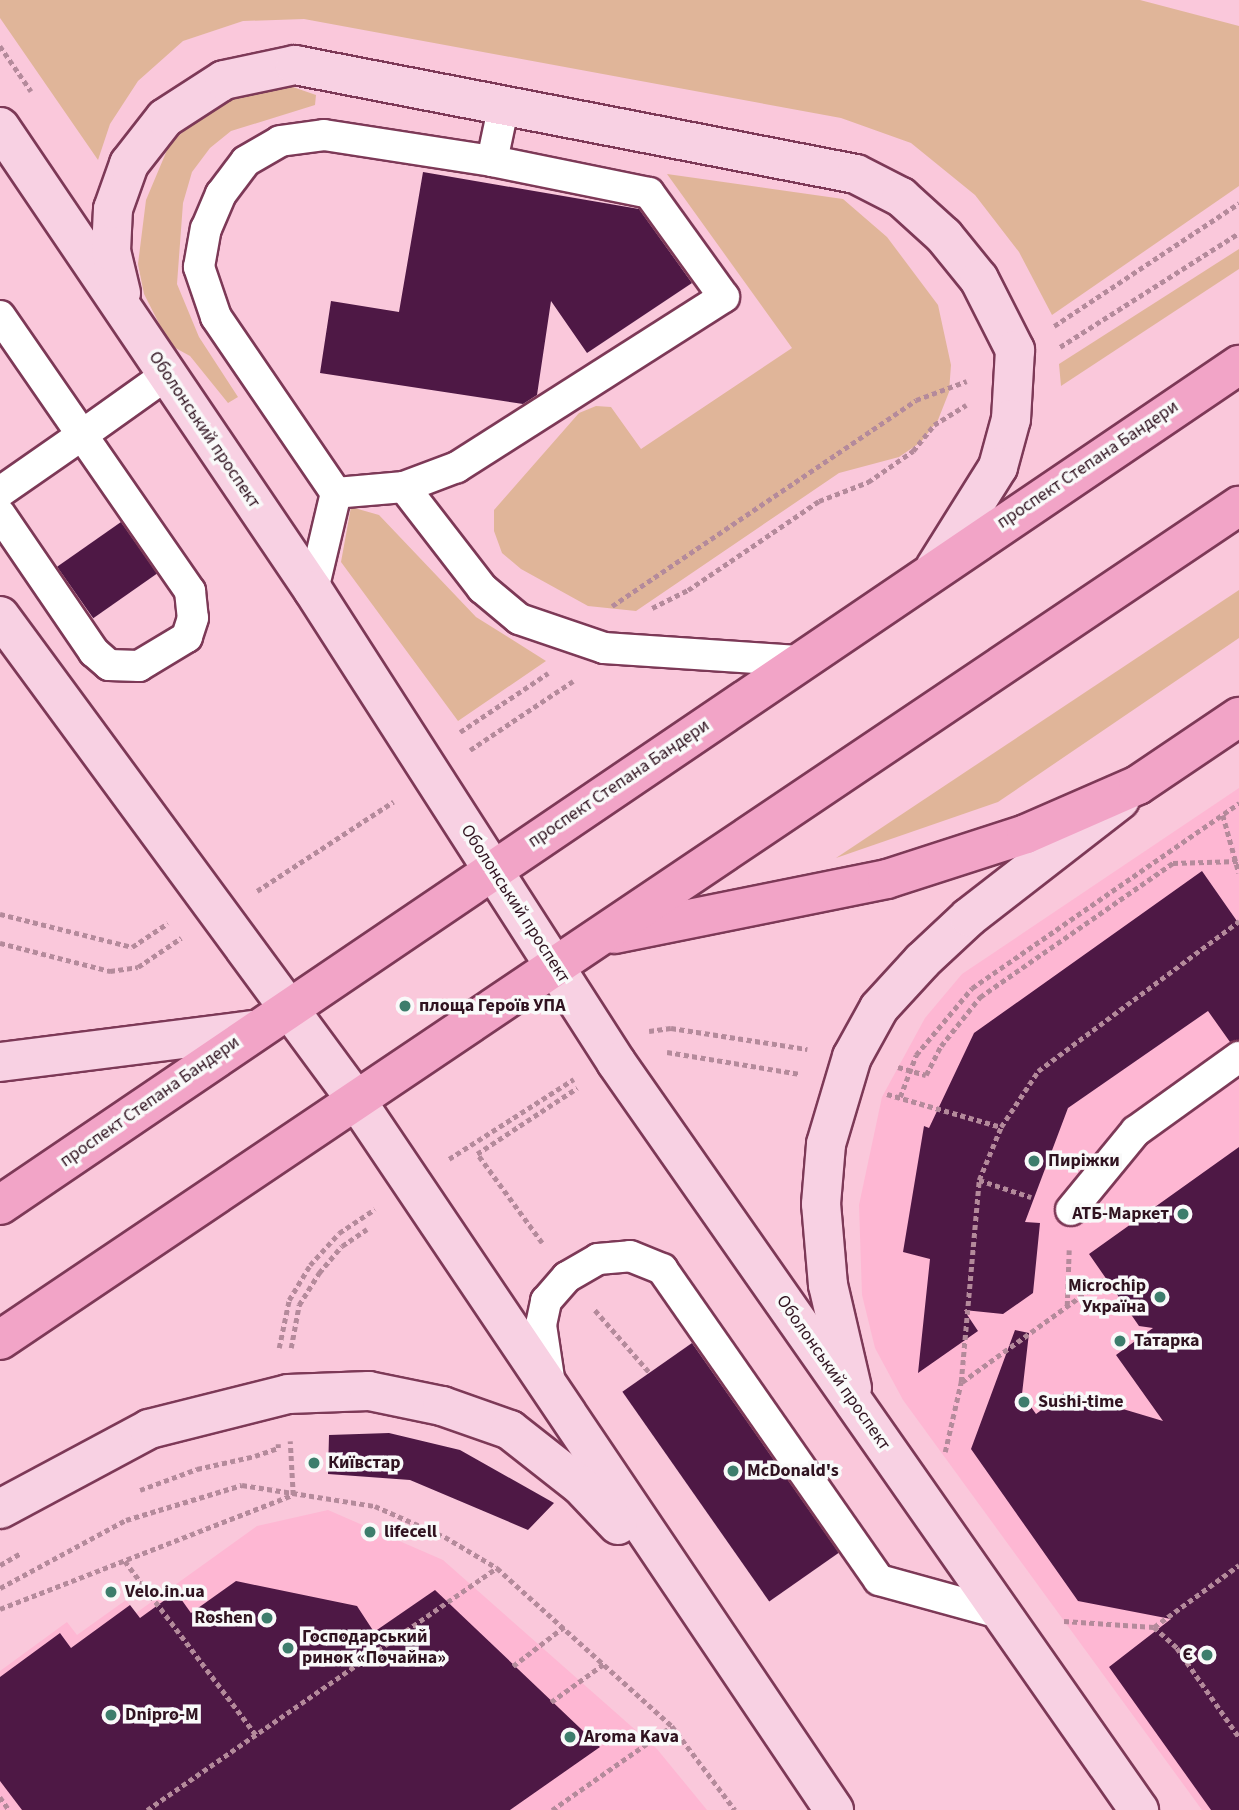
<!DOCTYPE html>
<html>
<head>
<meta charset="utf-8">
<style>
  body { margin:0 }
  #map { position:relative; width:1239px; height:1810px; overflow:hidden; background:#fac8db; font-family:"Source Sans 3",sans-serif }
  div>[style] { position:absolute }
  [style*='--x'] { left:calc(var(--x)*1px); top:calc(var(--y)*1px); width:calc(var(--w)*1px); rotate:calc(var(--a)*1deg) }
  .built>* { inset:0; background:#feb7d3 }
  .green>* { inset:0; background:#e0b599 }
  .building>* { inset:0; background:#4e1845; transform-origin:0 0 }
  .path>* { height:4.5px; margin-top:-2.25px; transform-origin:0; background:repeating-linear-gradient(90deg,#b48a9b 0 5px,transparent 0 8.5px) }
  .roads { filter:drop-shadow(2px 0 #7d3957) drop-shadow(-2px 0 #7d3957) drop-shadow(0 2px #7d3957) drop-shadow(0 -2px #7d3957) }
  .service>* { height:30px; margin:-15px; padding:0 15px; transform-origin:15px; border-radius:15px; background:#fff }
  .secondary>* { height:38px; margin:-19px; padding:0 19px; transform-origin:19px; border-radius:19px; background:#f8d1e3 }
  .primary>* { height:38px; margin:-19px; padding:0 19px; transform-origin:19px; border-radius:19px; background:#f2a4c7 }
  .dots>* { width:19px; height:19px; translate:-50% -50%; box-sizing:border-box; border:4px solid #f9f9f9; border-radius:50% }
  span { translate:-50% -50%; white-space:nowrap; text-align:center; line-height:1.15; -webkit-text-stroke:7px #f9f9f9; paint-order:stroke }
  .street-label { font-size:18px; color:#301320 }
  .poi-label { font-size:18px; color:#301320; font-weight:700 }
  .left { translate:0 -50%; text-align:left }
  .right { translate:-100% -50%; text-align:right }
</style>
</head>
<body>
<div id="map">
  <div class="built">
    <div style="clip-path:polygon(1239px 788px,1239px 1810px,1202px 1810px,903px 1400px,875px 1348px,862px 1295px,859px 1205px,882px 1097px,925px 1018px,962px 974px)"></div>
    <div style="clip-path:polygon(328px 1510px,443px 1560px,657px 1749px,707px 1810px,0 1810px,0 1671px,67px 1622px,77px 1635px,126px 1600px,136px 1613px,257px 1526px)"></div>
  </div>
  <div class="green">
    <div style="clip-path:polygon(0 0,1140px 0,1239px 26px,1239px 186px,1052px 315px,1019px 252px,975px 195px,911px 143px,841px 118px,304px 19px,243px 21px,183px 41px,138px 81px,110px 124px,98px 160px,0 18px)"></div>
    <div style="clip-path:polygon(290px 86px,316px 95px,315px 105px,231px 131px,210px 148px,192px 172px,183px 203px,177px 284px,199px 337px,238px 397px,228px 403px,190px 356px,170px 345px,144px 294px,138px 264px,146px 200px,170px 143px,197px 120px,227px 101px,258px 89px)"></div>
    <div style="clip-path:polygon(667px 174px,843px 199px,887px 237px,938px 305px,951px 365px,949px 392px,938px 420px,921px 442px,899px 457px,839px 473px,636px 611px,588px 606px,521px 569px,502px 553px,494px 531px,494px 510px,579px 413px,596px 406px,611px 407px,641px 449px,792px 348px)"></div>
    <div style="clip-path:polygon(1239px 249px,1239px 269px,1061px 386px,1059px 364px)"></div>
    <div style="clip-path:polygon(351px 507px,379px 515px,476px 617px,546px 661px,458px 721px,341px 562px)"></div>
    <div style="clip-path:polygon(1239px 590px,1239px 638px,998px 802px,836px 858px)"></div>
  </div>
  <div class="building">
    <div style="clip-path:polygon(423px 172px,639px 209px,692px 283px,587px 353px,551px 301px,537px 395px,523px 404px,320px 373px,331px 301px,399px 312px)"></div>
    <div style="left:121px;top:522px;width:63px;height:78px;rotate:55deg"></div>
    <div style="clip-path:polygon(1202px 871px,1239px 924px,1239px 1040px,1230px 1042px,1208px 1011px,1068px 1108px,1025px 1222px,1040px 1223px,1033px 1293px,1003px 1314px,964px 1310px,978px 1331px,918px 1373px,930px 1259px,903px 1252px,924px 1126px,929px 1128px,974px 1033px)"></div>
    <div style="clip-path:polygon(1239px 1147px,1239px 1810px,1211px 1810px,1109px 1667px,1171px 1619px,1078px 1601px,971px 1449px,1015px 1330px,1029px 1333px,1022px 1394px,1036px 1414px,1066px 1392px,1163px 1421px,1116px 1355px,1153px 1328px,1139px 1326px,1089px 1254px)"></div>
    <div style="left:692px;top:1343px;width:256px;height:85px;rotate:55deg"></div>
    <div style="clip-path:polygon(389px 1433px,460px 1450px,554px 1503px,528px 1530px,410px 1480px,328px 1474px,329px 1435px)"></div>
    <div style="clip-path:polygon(236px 1581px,357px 1606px,374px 1632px,435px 1590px,600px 1747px,510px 1810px,22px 1810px,0 1781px,0 1677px,60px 1633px,71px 1648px,130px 1605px,140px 1618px,176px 1592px,191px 1613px)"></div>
  </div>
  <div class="path">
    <div style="--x:0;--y:46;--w:55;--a:55.4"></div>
    <div style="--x:1054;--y:326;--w:222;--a:-33.6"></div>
    <div style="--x:1060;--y:347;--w:212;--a:-32.5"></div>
    <div style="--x:612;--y:606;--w:367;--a:-34.1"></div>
    <div style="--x:916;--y:400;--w:54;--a:-20.4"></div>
    <div style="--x:652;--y:608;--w:40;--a:-26.6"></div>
    <div style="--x:688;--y:590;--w:158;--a:-34.2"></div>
    <div style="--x:819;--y:501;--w:53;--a:-21.2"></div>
    <div style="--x:868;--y:482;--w:55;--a:-34.6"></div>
    <div style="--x:913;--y:451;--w:33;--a:-51"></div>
    <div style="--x:934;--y:425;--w:38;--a:-32"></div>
    <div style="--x:460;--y:732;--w:106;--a:-33.8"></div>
    <div style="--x:470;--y:750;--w:124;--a:-33.8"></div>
    <div style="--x:1223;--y:815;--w:60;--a:74.6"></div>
    <div style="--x:257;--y:891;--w:163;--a:-33.2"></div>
    <div style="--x:0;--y:914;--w:136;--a:14"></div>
    <div style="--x:132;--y:947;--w:43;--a:-33.7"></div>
    <div style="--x:0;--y:943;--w:114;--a:14.3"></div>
    <div style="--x:110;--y:971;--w:28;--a:-8"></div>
    <div style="--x:138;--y:967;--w:52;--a:-34"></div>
    <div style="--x:649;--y:1031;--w:22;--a:-8"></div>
    <div style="--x:671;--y:1028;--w:138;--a:8.8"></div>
    <div style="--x:667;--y:1052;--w:135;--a:9.4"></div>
    <div style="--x:898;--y:1067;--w:29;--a:16"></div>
    <div style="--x:926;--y:1075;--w:33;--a:-63"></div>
    <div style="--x:941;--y:1046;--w:63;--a:-51.5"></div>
    <div style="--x:980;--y:997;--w:235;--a:-34.8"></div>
    <div style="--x:1173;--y:863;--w:66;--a:-1.7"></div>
    <div style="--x:887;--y:1094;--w:119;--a:16.1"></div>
    <div style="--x:900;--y:1097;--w:45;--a:-69.1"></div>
    <div style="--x:916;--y:1055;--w:87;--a:-50.1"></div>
    <div style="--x:972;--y:988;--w:325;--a:-34.7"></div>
    <div style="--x:449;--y:1159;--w:148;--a:-32.6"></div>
    <div style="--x:979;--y:1180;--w:55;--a:18.1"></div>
    <div style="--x:542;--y:1243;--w:110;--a:-126.1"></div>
    <div style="--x:477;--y:1154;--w:120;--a:-33.4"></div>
    <div style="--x:1067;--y:1306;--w:56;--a:-88"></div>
    <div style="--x:595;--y:1310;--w:84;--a:48.9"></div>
    <div style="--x:279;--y:1348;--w:49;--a:-78.2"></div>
    <div style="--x:289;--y:1300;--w:41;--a:-59"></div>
    <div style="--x:310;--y:1265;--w:43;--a:-47.8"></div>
    <div style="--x:339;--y:1233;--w:43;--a:-33.7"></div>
    <div style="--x:291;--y:1348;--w:44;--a:-79.5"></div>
    <div style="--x:299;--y:1305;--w:38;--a:-58"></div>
    <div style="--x:319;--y:1273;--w:35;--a:-50"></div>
    <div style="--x:342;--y:1246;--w:30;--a:-34"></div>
    <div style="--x:962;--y:1382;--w:178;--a:-35.8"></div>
    <div style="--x:945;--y:1452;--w:72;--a:-77.1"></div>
    <div style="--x:961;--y:1382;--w:203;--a:-84.9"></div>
    <div style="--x:979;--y:1180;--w:57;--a:-67.5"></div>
    <div style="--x:1001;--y:1127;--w:67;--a:-56.5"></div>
    <div style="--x:1038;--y:1071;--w:251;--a:-36.7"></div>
    <div style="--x:140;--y:1490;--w:61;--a:-20.2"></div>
    <div style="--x:197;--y:1469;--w:59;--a:-12.6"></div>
    <div style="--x:255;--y:1456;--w:24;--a:-19"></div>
    <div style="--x:278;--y:1448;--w:4;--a:-90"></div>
    <div style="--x:125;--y:1561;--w:218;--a:53"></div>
    <div style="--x:0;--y:1565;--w:24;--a:-30"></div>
    <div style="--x:0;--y:1588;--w:143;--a:-28.4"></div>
    <div style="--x:126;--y:1520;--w:121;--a:-16.8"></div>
    <div style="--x:242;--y:1485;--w:135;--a:9"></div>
    <div style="--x:375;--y:1506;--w:77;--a:23.9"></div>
    <div style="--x:445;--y:1537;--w:61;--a:30.8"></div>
    <div style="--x:497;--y:1568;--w:236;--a:42.1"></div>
    <div style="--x:672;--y:1726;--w:105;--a:53.1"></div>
    <div style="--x:0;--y:1609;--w:314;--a:-21.3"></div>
    <div style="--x:293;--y:1495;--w:54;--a:-93.2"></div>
    <div style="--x:1064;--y:1621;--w:90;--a:3.8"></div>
    <div style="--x:1154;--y:1627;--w:31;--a:42"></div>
    <div style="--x:1177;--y:1648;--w:108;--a:55.1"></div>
    <div style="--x:1154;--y:1627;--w:105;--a:-36.1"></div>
    <div style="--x:513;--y:1666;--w:66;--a:-37.6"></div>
    <div style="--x:551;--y:1702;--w:67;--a:-35.8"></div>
    <div style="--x:0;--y:1797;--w:16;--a:55"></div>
    <div style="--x:147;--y:1810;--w:426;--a:-34.7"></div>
    <div style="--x:552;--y:1810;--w:146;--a:-35"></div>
  </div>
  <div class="roads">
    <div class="service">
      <div style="--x:492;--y:161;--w:58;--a:-78.1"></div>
      <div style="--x:0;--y:316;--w:145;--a:55.4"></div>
      <div style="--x:82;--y:435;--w:103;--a:-35.5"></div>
      <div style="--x:404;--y:487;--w:128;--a:52.3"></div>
      <div style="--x:482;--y:588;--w:48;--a:40"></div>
      <div style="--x:519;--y:619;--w:90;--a:18.8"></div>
      <div style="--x:604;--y:648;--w:198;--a:3.8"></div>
      <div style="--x:0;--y:492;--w:100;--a:-34.8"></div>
      <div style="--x:82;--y:435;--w:190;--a:55.3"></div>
      <div style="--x:190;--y:591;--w:27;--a:84"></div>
      <div style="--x:193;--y:618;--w:20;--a:108"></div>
      <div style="--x:187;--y:637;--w:56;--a:148.9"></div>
      <div style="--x:139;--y:666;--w:30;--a:-178"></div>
      <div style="--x:109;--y:665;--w:20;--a:-139"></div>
      <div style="--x:94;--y:652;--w:167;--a:-124.3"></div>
      <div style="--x:313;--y:590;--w:100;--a:-76.7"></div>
      <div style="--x:336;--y:493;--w:213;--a:-124.3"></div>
      <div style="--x:216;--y:317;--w:53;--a:-108.8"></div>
      <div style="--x:199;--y:267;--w:39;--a:-80"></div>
      <div style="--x:206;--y:229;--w:38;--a:-67"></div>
      <div style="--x:221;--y:194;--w:41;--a:-52.9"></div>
      <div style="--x:246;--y:161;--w:39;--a:-30"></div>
      <div style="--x:280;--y:141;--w:44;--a:-7.8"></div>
      <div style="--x:324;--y:135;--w:170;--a:8.8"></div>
      <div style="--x:492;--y:161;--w:160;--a:11.5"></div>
      <div style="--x:649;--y:193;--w:128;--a:54.2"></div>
      <div style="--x:724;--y:297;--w:317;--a:147.5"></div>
      <div style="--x:457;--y:467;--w:57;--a:159.3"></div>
      <div style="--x:404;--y:487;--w:68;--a:175"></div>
      <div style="--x:1071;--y:1210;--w:102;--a:-50.6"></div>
      <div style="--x:1136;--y:1131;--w:127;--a:-35.7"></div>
      <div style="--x:549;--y:1378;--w:54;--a:-98.6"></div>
      <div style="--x:541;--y:1325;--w:25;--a:-78"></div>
      <div style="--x:546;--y:1301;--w:32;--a:-49"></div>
      <div style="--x:567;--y:1277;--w:36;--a:-30"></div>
      <div style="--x:598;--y:1259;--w:32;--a:-5"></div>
      <div style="--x:630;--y:1256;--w:35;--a:22"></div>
      <div style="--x:662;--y:1269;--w:379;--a:55.1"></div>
      <div style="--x:879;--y:1580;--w:124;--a:15.4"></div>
    </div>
    <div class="secondary">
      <div style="--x:0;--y:127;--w:559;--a:55.94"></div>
      <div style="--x:313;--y:590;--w:561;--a:57.3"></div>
      <div style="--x:616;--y:1062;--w:913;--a:55.04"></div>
      <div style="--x:121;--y:293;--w:43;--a:-103.4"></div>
      <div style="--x:111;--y:251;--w:42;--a:-87.3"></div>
      <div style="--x:113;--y:209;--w:48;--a:-70.4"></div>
      <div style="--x:129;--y:164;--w:58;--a:-52"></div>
      <div style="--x:165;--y:118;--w:70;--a:-32.8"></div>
      <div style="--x:224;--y:80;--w:73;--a:-11.9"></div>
      <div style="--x:295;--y:65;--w:571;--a:11"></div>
      <div style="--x:856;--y:174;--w:51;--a:27.1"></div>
      <div style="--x:901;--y:197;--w:58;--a:42.2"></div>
      <div style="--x:944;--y:236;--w:55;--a:50.9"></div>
      <div style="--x:979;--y:279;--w:80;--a:63.1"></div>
      <div style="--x:1015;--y:350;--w:69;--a:93.3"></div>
      <div style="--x:1011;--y:419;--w:50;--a:105.2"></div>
      <div style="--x:998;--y:467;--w:119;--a:122"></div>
      <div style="--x:0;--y:616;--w:601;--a:53.66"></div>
      <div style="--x:356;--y:1100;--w:856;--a:56.05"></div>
      <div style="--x:0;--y:1062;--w:256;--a:-7.2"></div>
      <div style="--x:852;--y:1388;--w:106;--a:-103.1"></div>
      <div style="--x:828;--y:1285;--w:81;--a:-94.9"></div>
      <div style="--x:821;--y:1204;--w:60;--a:-85.2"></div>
      <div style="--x:826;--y:1144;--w:91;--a:-73.4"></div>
      <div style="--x:852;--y:1057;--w:56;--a:-61.1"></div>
      <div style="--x:879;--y:1008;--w:64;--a:-47.5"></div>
      <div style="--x:922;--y:961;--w:64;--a:-43.1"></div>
      <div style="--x:969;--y:917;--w:191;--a:-37.8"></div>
      <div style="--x:0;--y:1509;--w:169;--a:-28.2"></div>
      <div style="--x:149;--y:1429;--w:143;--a:-14.1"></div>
      <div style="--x:288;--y:1394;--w:81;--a:-2.1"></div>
      <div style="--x:369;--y:1391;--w:75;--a:11.6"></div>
      <div style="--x:442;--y:1406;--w:72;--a:19.4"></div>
      <div style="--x:510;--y:1430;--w:89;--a:38.2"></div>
      <div style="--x:580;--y:1485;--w:55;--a:46.5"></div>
    </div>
    <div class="primary">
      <div style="--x:614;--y:934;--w:278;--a:-11.4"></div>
      <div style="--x:887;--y:879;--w:146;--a:-17.9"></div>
      <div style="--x:1026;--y:834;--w:122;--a:-23.6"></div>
      <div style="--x:1138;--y:785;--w:122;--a:-34"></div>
      <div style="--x:0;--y:1205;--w:1497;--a:-34.14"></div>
      <div style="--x:0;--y:1340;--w:1494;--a:-33.95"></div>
    </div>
  </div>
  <div class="dots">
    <div style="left:405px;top:1006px;background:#3d7d6c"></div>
    <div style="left:1034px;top:1161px;background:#3d7d6c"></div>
    <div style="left:1183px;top:1214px;background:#3d7d6c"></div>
    <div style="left:1160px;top:1297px;background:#3d7d6c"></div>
    <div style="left:1120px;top:1341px;background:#3d7d6c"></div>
    <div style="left:1024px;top:1402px;background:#3d7d6c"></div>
    <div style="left:314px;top:1463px;background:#3d7d6c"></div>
    <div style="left:733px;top:1471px;background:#3d7d6c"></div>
    <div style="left:370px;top:1532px;background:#3d7d6c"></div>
    <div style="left:111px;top:1592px;background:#3d7d6c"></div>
    <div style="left:267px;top:1618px;background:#3d7d6c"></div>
    <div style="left:288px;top:1648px;background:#3d7d6c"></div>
    <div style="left:1207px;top:1655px;background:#3d7d6c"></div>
    <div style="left:111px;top:1715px;background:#3d7d6c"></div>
    <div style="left:570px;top:1737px;background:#3d7d6c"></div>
  </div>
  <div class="street-label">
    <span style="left:204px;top:430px;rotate:56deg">Оболонський проспект</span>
    <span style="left:1088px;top:465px;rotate:-34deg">проспект Степана Бандери</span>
    <span style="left:619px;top:784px;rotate:-34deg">проспект Степана Бандери</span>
    <span style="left:515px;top:904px;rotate:57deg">Оболонський проспект</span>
    <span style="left:150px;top:1102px;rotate:-35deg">проспект Степана Бандери</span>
    <span style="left:833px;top:1373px;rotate:55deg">Оболонський проспект</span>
  </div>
  <div class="poi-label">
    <span class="left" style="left:419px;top:1006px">площа Героїв УПА</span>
    <span class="left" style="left:1048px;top:1161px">Пиріжки</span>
    <span class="right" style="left:1169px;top:1214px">АТБ-Маркет</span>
    <span class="right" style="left:1146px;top:1297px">Microchip<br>Україна</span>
    <span class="left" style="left:1134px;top:1341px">Татарка</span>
    <span class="left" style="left:1038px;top:1402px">Sushi-time</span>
    <span class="left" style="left:328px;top:1463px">Київстар</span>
    <span class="left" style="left:747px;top:1471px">McDonald's</span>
    <span class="left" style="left:384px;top:1532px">lifecell</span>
    <span class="left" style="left:125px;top:1592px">Velo.in.ua</span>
    <span class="right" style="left:253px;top:1618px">Roshen</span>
    <span class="left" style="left:302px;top:1648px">Господарський<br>ринок «Почайна»</span>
    <span class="right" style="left:1193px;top:1655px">Є</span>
    <span class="left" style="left:125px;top:1715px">Dnipro-M</span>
    <span class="left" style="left:584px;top:1737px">Aroma Kava</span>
  </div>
</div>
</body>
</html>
